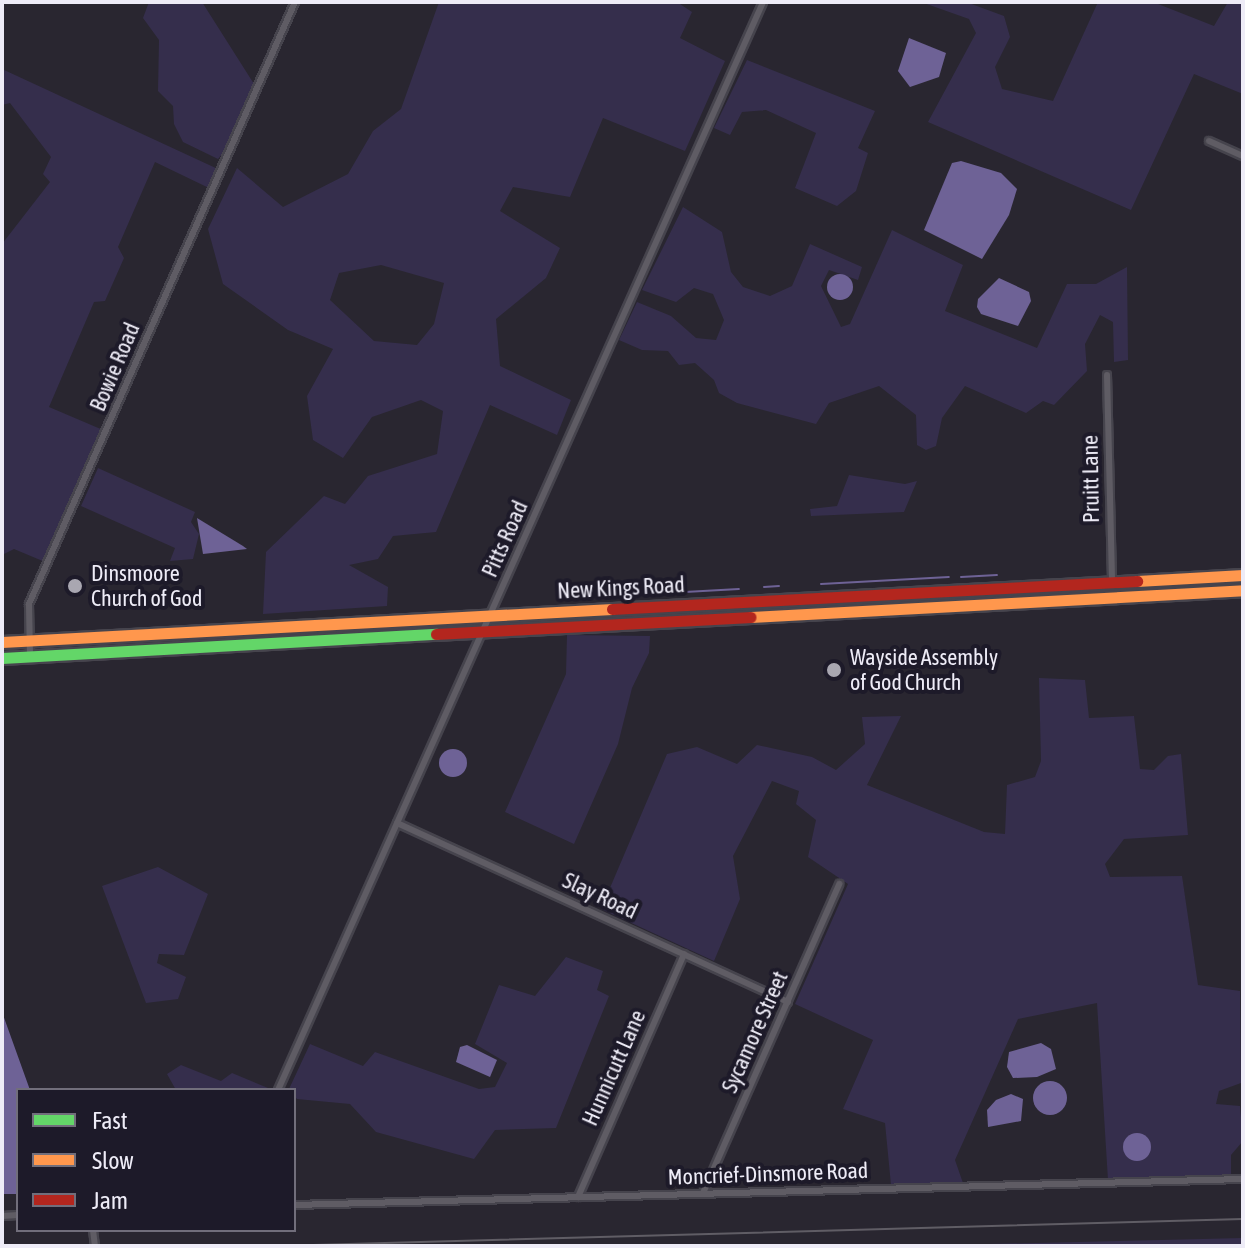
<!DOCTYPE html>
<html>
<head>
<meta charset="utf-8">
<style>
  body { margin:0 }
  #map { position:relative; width:1245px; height:1248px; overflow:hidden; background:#292630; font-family:"Asap Condensed",sans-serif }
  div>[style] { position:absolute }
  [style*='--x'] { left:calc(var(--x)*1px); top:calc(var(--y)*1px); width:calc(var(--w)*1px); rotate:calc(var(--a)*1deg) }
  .green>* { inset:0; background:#352e4c }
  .water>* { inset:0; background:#6e6296 }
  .round { border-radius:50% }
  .stream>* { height:2px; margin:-1px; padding:0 1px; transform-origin:1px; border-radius:1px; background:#6e6296 }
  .roads { filter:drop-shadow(2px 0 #46444d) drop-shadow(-2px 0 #46444d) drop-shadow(0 2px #46444d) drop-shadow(0 -2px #46444d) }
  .street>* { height:6px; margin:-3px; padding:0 3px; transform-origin:3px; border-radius:3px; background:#5f5c64 }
  .fast>* { height:11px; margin:-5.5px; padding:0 5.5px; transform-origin:5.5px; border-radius:5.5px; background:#63d668 }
  .slow>* { height:11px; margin:-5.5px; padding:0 5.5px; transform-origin:5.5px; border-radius:5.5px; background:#ff974d }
  .jam>* { height:11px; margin:-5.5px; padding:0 5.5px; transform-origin:5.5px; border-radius:5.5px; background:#b3261e }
  .rail>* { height:2px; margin:-1px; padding:0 1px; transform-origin:1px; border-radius:1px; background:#605d65 }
  .dots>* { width:22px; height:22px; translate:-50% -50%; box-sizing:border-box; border:4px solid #1d1a29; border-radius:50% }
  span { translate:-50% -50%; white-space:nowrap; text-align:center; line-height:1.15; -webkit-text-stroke:8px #1d1a29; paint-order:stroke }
  .street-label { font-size:22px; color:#eeecf7 }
  .poi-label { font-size:22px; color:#eeecf7 }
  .left { translate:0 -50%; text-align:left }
  .frame { position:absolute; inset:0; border:4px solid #eeecf7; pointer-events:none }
  .legend { position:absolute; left:16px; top:1088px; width:280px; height:144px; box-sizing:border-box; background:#1d1a29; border:2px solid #716e7b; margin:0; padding:10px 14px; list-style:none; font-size:24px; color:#eeecf7 }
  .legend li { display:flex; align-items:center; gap:16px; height:40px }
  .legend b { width:40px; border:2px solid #716e7b }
</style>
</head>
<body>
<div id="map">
  <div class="green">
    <div style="clip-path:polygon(149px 2px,202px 2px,254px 84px,229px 146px,218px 159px,183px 142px,174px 124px,173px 106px,158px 91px,159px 40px,143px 18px)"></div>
    <div style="clip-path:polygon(evenodd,439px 2px,677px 2px,692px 12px,680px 38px,725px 61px,685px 151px,603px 118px,570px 197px,513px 187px,500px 211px,560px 248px,546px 278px,496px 319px,500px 366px,571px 400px,557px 435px,490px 405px,436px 532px,393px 536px,378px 559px,349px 565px,388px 587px,387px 606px,263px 614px,266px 552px,324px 496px,345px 504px,368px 476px,437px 454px,443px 411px,421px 400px,372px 417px,343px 458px,313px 440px,307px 396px,333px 349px,288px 330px,223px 284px,208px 229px,237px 168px,283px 207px,348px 174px,373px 131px,401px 109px,439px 2px,381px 265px,444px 283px,434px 324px,417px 345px,374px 341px,330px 300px,339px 273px,381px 265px)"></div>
    <div style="clip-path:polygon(921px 2px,966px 2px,1004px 16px,1010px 37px,995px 67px,1002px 89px,1053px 101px,1098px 2px,1153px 2px,1214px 26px,1228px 2px,1243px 2px,1243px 94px,1194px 74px,1131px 210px,928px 122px,976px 33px,969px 19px)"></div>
    <div style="clip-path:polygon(747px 60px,875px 111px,858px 148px,868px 153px,856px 191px,837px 206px,795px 188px,816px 133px,766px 110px,742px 112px,730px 135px,714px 128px)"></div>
    <div style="clip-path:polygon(2px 69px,220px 170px,211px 189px,155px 162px,118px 247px,124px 258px,105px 301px,94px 302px,49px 407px,103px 430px,45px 562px,14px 549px,2px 555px,2px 244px,50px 182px,43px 174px,51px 157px,10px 103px,2px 105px)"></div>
    <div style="clip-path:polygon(683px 207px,722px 232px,731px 272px,743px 287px,770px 296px,792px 286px,810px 244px,862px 267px,858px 280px,829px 270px,821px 286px,841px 327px,850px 324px,892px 230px,963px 265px,945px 311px,1037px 348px,1067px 284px,1096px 284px,1127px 267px,1128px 360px,1114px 362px,1113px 322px,1100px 315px,1085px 344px,1087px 371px,1054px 405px,1043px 401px,1026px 413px,965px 386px,942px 418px,936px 446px,926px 450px,917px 445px,916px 415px,879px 386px,829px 403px,816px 424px,737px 403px,719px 393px,714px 380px,695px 363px,679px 365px,668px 351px,642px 350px,619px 340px,637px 302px,671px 316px,696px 338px,716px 340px,724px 320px,713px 294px,694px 288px,676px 302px,642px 290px)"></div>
    <div style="clip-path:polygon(98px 468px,195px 512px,191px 522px,199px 534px,193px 559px,170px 561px,175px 548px,81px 506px)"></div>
    <div style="clip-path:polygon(849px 475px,905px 484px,917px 481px,904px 512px,811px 516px,810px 509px,837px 506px)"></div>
    <div style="clip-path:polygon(567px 635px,650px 636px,649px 653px,632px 688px,618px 744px,574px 844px,505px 812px,566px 674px)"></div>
    <div style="clip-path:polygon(1039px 678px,1085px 680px,1089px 718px,1134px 716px,1140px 769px,1154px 770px,1168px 756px,1181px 754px,1188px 835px,1124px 839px,1105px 864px,1110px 877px,1182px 876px,1198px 985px,1240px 991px,1241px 1083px,1219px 1091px,1216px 1104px,1240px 1106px,1243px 1141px,1231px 1155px,1231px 1176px,1108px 1180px,1097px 1003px,1018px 1019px,955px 1160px,963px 1183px,891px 1185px,885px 1123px,843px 1109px,873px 1040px,795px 1004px,848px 884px,808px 857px,816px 820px,796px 804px,799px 791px,772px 781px,733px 856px,740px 899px,714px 961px,601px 909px,667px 754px,697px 747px,737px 764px,757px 745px,812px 757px,836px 770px,865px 744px,862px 717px,901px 716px,867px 785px,984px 832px,1005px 834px,1007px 785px,1035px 777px,1041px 761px)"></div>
    <div style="clip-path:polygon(158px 867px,208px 894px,184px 955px,159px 954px,157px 963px,186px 977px,178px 999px,146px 1003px,102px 886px)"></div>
    <div style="clip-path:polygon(566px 957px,603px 971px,597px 990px,609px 996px,556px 1128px,495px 1130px,474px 1159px,376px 1132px,350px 1104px,297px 1099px,289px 1089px,310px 1044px,363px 1066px,375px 1052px,479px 1089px,495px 1087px,507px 1063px,475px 1044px,499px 985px,535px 996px)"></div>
    <div style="clip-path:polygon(181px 1065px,221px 1081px,232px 1073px,268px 1088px,176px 1090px,167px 1074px)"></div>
    <div style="clip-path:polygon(1243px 1238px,1243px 1246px,906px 1246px)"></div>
  </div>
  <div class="water">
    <div style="clip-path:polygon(909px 38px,946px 53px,939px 77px,910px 87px,898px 71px)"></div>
    <div style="clip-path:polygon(961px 161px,1001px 173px,1017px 189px,1009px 215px,982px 259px,924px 230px,952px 163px)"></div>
    <div class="round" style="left:827px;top:274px;width:26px;height:26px"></div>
    <div style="clip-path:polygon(999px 278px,1029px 292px,1031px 301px,1018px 326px,981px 314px,977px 307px,978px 299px)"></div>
    <div style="clip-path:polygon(197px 518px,243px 546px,247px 549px,203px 554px)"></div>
    <div class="round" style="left:439px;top:749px;width:28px;height:28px"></div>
    <div style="clip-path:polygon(2px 1012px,30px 1090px,18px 1090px,18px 1194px,2px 1194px)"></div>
    <div style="clip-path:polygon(1041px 1043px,1051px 1049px,1056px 1069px,1037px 1077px,1013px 1078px,1007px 1067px,1009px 1052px)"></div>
    <div style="clip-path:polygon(467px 1045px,497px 1060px,490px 1077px,456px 1062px,460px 1047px)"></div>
    <div class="round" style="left:1033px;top:1081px;width:34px;height:34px"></div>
    <div style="clip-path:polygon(1011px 1094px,1023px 1099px,1021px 1121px,988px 1127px,987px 1110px,996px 1100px)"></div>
    <div class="round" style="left:1123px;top:1133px;width:28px;height:28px"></div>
  </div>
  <div class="stream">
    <div style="--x:961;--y:577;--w:36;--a:-3"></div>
    <div style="--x:821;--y:584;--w:128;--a:-3.1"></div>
    <div style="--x:764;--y:587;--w:15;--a:-4"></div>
    <div style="--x:667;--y:593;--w:72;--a:-3.2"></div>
  </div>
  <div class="roads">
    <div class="street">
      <div style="--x:1209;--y:141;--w:37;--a:24"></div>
      <div style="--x:1107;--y:375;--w:207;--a:88.6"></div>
      <div style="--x:30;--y:656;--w:52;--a:-91.1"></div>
      <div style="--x:29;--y:604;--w:658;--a:-66.16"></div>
      <div style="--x:397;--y:823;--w:430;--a:24.6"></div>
      <div style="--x:278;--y:1090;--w:1191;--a:-65.97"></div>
      <div style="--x:703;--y:1193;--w:338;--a:-66.2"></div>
      <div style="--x:578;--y:1197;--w:265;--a:-66.4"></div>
      <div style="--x:294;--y:1205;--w:949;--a:-1.57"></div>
      <div style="--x:2;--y:1216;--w:16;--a:-4"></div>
      <div style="--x:93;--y:1230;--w:16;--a:83"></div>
    </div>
    <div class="fast">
      <div style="--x:2;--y:658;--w:435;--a:-3.2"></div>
    </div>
    <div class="slow">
      <div style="--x:1137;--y:581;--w:106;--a:-3.2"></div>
      <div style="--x:751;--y:617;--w:493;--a:-3.1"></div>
      <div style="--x:2;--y:642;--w:611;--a:-3.1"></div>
    </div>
    <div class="jam">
      <div style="--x:612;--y:609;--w:526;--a:-3.05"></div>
      <div style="--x:436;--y:634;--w:315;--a:-3.1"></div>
    </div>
  </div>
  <div class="rail">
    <div style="--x:277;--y:1246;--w:966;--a:-1.6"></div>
  </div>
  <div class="dots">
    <div style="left:75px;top:586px;background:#a9a7b1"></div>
    <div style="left:834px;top:670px;background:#a9a7b1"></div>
  </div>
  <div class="street-label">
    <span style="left:115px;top:367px;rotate:-67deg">Bowie Road</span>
    <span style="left:1091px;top:479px;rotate:-91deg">Pruitt Lane</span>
    <span style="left:505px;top:539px;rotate:-66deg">Pitts Road</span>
    <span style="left:621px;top:588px;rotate:-3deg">New Kings Road</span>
    <span style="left:600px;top:896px;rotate:25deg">Slay Road</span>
    <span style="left:755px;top:1032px;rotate:-66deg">Sycamore Street</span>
    <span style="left:614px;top:1068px;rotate:-66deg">Hunnicutt Lane</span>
    <span style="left:768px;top:1174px;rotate:-2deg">Moncrief-Dinsmore Road</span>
  </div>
  <div class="poi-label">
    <span class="left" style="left:91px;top:586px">Dinsmoore<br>Church of God</span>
    <span class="left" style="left:850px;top:670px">Wayside Assembly<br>of God Church</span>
  </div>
  <div class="frame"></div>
  <ul class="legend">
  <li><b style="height:10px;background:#63d668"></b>Fast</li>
  <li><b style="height:10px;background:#ff974d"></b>Slow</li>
  <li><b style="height:10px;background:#b3261e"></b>Jam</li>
  </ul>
</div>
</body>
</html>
